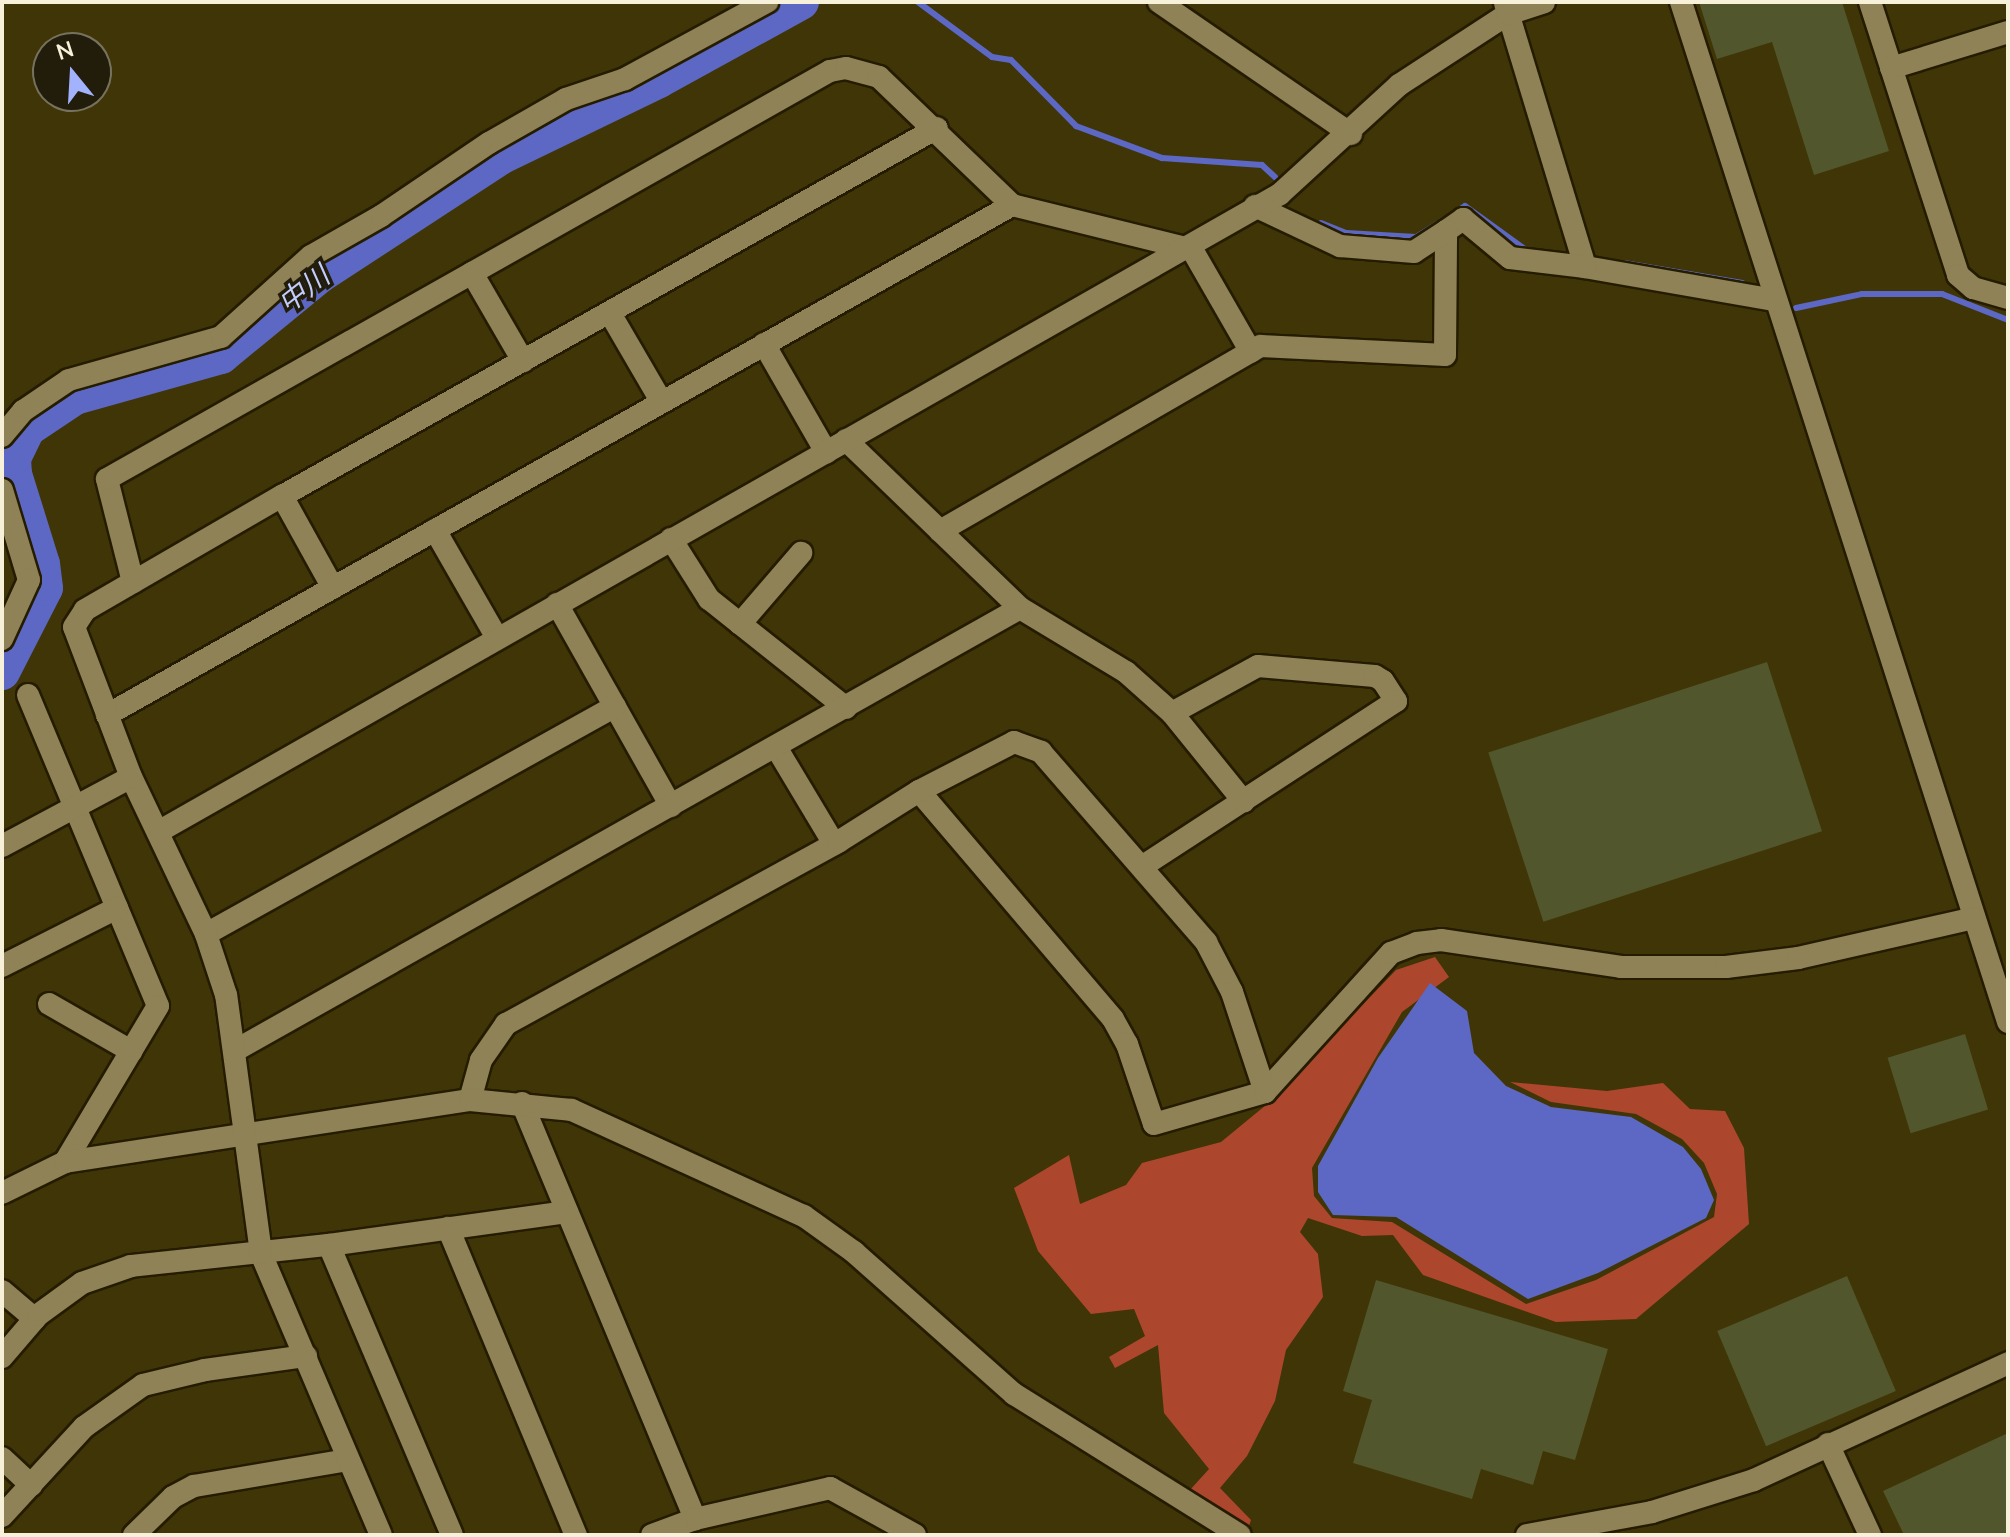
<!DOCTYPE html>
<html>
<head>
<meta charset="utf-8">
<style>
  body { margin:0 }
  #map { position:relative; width:2010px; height:1537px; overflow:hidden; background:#403506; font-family:"Nunito Sans","Noto Sans JP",sans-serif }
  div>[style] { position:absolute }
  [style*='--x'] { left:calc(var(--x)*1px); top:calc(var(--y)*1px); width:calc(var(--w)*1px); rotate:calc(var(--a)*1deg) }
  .forest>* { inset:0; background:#ac462d }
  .water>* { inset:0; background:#5c68c3 }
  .stream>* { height:6px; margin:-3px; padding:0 3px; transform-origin:3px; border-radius:3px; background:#5c68c3 }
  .river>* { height:36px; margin:-18px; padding:0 18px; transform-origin:18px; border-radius:18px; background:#5c68c3 }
  .building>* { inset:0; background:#51562c; transform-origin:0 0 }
  .roads { filter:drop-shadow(2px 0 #251c00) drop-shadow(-2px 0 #251c00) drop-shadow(0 2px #251c00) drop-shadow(0 -2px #251c00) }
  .minor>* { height:22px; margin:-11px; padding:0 11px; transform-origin:11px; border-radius:11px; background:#8e8256 }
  span { translate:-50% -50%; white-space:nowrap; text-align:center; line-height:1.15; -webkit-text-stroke:7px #221d0b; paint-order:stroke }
  .water-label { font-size:28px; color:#c2cdfd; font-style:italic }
  .frame { position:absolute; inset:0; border:4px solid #f7f1da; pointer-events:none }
  .north { position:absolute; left:32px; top:32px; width:80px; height:80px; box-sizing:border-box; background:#221d0b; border:2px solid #77725e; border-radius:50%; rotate:342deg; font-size:22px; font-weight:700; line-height:32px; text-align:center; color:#f7f1da }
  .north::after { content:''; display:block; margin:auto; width:28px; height:36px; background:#a3b2fd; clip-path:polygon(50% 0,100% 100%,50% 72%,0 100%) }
</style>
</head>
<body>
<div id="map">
  <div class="forest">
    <div style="clip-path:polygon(1435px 957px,1449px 977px,1402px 1012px,1312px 1168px,1314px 1196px,1332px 1218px,1392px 1222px,1526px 1304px,1596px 1280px,1714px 1217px,1717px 1194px,1704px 1163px,1682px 1139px,1636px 1114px,1551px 1102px,1510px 1082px,1607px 1091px,1663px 1083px,1690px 1109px,1725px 1111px,1744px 1148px,1749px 1224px,1636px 1319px,1556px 1322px,1423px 1275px,1393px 1235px,1362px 1236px,1308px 1218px,1300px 1232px,1318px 1254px,1323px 1297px,1286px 1350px,1275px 1401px,1247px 1456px,1220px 1488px,1251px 1520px,1247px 1532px,1189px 1491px,1209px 1469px,1164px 1413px,1158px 1345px,1115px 1368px,1109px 1357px,1145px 1336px,1134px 1309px,1091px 1314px,1038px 1251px,1014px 1188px,1069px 1155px,1080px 1204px,1126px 1185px,1142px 1163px,1221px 1142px,1266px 1105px,1396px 970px)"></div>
  </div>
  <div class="water">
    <div style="clip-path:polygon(1430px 983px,1467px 1011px,1474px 1053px,1506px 1086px,1551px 1107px,1631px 1117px,1683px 1147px,1701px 1169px,1714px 1200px,1706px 1218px,1598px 1273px,1528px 1299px,1396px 1217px,1333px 1215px,1318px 1192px,1318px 1166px,1378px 1058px)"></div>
  </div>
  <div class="stream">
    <div style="--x:918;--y:2;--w:92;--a:36.6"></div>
    <div style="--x:992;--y:57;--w:19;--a:9"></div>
    <div style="--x:1011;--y:60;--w:93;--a:45.4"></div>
    <div style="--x:1076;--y:126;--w:92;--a:20.4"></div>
    <div style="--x:1162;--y:158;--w:100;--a:4"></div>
    <div style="--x:1262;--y:165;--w:18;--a:43"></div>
    <div style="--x:1454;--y:213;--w:13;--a:-32"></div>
    <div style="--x:1465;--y:206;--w:75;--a:35.8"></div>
    <div style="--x:1321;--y:223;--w:27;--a:22"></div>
    <div style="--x:1346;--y:233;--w:70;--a:3.3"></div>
    <div style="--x:1416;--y:237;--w:34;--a:-32"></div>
    <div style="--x:1624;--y:263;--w:120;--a:9.6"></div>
    <div style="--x:1796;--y:308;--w:67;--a:-12"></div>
    <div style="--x:1862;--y:294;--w:80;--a:0"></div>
    <div style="--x:1942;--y:294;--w:71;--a:21.5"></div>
  </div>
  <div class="river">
    <div style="--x:2;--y:672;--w:94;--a:-62.9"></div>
    <div style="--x:45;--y:588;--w:24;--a:-97"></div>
    <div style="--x:42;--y:564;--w:94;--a:-107.3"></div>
    <div style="--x:14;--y:474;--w:16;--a:-94"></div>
    <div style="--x:13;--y:458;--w:32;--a:-64"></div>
    <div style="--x:27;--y:429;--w:58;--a:-33.7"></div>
    <div style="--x:75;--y:397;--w:152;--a:-15.7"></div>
    <div style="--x:221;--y:356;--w:128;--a:-39.3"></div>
    <div style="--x:320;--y:275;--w:217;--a:-33.2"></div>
    <div style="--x:502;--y:156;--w:174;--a:-25.8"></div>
    <div style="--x:659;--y:80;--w:162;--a:-28.8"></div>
  </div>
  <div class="building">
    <div style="clip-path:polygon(1699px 2px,1842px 2px,1889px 151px,1814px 175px,1772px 42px,1717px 59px)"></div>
    <div style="left:1767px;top:662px;width:178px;height:293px;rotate:72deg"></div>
    <div style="left:1965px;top:1034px;width:79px;height:81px;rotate:73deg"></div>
    <div style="left:1847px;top:1276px;width:125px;height:141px;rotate:67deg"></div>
    <div style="clip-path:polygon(1376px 1280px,1608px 1349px,1575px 1460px,1543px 1451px,1533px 1485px,1481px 1469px,1472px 1499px,1353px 1463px,1372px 1400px,1343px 1391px)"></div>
    <div style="clip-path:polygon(2008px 1433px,2008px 1535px,1904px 1535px,1883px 1491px)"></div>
  </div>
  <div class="roads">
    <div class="minor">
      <div style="--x:1159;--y:2;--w:233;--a:34.5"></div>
      <div style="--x:1681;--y:2;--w:1071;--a:72.22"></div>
      <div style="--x:1870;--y:2;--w:287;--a:72.1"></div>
      <div style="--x:1958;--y:275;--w:20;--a:41"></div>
      <div style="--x:1973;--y:288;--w:36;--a:16"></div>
      <div style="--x:1505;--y:3;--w:276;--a:73.1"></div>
      <div style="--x:1585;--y:267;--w:192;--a:9.9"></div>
      <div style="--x:1891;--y:68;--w:122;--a:-17.1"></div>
      <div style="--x:1446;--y:231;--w:21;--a:-35"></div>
      <div style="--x:1463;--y:219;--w:61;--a:39.7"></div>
      <div style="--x:1510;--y:258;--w:76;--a:6.8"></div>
      <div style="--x:1190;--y:246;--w:122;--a:60.1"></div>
      <div style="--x:472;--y:273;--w:102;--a:59.9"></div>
      <div style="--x:611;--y:315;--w:99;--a:59.8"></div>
      <div style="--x:764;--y:344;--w:125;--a:60.1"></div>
      <div style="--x:2;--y:436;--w:33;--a:-50"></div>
      <div style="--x:23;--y:411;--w:55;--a:-34"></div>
      <div style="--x:69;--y:380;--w:158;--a:-15.8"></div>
      <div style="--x:221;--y:337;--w:121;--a:-42"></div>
      <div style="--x:311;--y:256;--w:81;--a:-29.7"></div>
      <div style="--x:381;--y:216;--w:130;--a:-34.1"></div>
      <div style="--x:489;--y:143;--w:89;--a:-29.7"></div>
      <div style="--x:566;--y:99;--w:62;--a:-18.7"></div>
      <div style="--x:625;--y:79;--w:162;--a:-28.5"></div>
      <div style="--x:846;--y:440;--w:242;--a:44"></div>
      <div style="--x:1020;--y:608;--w:124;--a:31.1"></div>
      <div style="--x:1126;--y:672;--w:62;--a:41.7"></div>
      <div style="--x:1172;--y:713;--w:98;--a:-28.7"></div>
      <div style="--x:1258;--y:666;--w:117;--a:4.9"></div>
      <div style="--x:1375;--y:676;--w:9;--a:32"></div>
      <div style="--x:1383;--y:681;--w:24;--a:57"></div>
      <div style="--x:1396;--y:701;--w:301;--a:146.9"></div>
      <div style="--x:2;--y:490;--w:94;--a:73.3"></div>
      <div style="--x:29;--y:580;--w:65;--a:114.6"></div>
      <div style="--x:282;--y:496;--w:105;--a:61"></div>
      <div style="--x:435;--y:530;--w:125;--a:60.1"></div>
      <div style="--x:940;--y:531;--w:370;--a:-30"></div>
      <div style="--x:1261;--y:346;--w:184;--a:2.8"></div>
      <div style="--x:1445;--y:355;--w:124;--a:-89.5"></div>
      <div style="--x:1446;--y:231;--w:38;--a:147"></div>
      <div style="--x:1414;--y:252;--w:74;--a:-175.4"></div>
      <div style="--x:1340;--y:246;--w:94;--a:-154.8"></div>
      <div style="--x:671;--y:539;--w:71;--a:57.7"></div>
      <div style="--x:709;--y:599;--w:175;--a:38.5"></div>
      <div style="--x:133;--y:582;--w:106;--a:-104.2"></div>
      <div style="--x:107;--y:479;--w:830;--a:-29.44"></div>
      <div style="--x:830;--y:71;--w:16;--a:-11"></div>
      <div style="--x:846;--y:68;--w:34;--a:15"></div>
      <div style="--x:879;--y:77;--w:185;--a:43.9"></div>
      <div style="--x:1012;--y:205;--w:179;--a:13.9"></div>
      <div style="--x:557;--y:604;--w:232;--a:60.6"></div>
      <div style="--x:740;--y:624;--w:94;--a:-49.3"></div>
      <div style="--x:28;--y:695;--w:337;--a:67.3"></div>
      <div style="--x:158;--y:1006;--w:182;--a:120.8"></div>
      <div style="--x:1172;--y:713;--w:114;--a:51"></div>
      <div style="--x:107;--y:715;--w:1039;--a:-29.4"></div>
      <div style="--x:776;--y:747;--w:113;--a:59.1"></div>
      <div style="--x:919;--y:791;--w:299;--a:49.6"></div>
      <div style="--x:1113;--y:1019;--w:29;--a:61"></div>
      <div style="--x:1127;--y:1044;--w:84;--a:71.4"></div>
      <div style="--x:1154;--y:1124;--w:116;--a:-16.1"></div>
      <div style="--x:1265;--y:1092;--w:188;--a:-47.8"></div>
      <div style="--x:1391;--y:953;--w:28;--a:-21"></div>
      <div style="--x:1417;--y:943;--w:24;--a:-7"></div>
      <div style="--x:1441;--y:940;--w:182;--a:8.5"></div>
      <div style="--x:1621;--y:967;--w:105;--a:0"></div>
      <div style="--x:1726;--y:967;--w:73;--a:-7.1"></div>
      <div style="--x:1798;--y:958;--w:180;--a:-12.8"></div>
      <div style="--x:158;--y:832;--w:1291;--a:-29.62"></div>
      <div style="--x:1280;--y:194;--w:161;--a:-42.5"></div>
      <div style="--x:1399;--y:85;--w:130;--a:-33.1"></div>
      <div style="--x:1508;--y:14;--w:38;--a:-18"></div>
      <div style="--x:2;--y:846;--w:146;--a:-28.1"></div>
      <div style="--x:206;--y:934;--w:468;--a:-29.1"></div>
      <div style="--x:2;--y:966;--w:129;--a:-26.8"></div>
      <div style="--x:49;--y:1004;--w:95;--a:29.8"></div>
      <div style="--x:236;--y:1050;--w:900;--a:-29.41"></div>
      <div style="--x:470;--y:1100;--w:41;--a:-74.6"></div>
      <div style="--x:481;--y:1060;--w:44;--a:-55.2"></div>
      <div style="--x:506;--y:1024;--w:379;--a:-28.7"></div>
      <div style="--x:838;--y:842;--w:96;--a:-32.2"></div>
      <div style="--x:919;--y:791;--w:107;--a:-27.3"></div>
      <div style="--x:1014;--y:742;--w:29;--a:20"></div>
      <div style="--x:1041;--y:752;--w:252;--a:49"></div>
      <div style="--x:1206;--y:942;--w:56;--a:62.5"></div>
      <div style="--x:1232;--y:992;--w:105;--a:71.7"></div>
      <div style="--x:522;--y:1103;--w:451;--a:67.4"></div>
      <div style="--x:2;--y:1193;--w:70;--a:-26.2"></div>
      <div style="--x:65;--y:1162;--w:410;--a:-8.7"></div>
      <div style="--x:470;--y:1100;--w:102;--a:5.6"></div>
      <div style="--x:572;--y:1110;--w:255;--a:24.6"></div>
      <div style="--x:804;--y:1216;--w:62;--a:35.8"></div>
      <div style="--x:854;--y:1252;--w:214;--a:41.6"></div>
      <div style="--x:1014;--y:1394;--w:266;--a:32"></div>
      <div style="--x:448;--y:1228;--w:333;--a:67.4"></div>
      <div style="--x:2;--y:1291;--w:43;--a:40.3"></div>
      <div style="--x:2;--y:1357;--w:55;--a:-49.4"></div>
      <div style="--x:38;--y:1315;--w:54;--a:-36"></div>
      <div style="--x:82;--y:1283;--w:52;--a:-19.1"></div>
      <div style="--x:131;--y:1266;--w:199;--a:-6.1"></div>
      <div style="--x:1828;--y:1444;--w:100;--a:65.2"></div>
      <div style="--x:2;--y:1458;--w:40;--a:43"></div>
      <div style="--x:2;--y:1516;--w:121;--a:-47.3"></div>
      <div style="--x:84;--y:1427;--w:72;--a:-35.4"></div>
      <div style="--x:143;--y:1385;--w:64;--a:-13.6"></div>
      <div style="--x:205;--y:1370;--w:102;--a:-7.9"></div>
      <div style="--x:134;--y:1535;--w:54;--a:-44.3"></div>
      <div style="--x:173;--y:1497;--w:24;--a:-28"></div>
      <div style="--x:194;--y:1486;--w:156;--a:-9.6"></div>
      <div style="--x:381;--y:1535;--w:306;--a:-113.1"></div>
      <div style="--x:261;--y:1253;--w:260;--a:-97.7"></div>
      <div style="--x:226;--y:995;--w:64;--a:-108.2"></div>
      <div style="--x:206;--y:934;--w:174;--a:-115.5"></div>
      <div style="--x:131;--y:777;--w:160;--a:-110.8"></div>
      <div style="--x:74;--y:627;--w:20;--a:-57"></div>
      <div style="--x:85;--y:610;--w:228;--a:-30.1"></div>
      <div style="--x:282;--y:496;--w:751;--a:-29.33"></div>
      <div style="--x:452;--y:1535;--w:315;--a:-113"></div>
      <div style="--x:329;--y:1245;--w:240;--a:-7.9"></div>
      <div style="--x:652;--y:1535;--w:46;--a:-20.4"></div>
      <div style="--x:695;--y:1519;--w:139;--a:-12.9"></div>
      <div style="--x:830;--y:1488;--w:97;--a:28.9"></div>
      <div style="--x:1527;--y:1535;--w:127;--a:-10.4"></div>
      <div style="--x:1652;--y:1512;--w:107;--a:-17.4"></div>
      <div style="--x:1754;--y:1480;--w:280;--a:-24.7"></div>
    </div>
  </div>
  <div class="water-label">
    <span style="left:304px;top:290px;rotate:-38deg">中川</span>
  </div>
  <div class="frame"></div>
  <div class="north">N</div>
</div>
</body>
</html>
